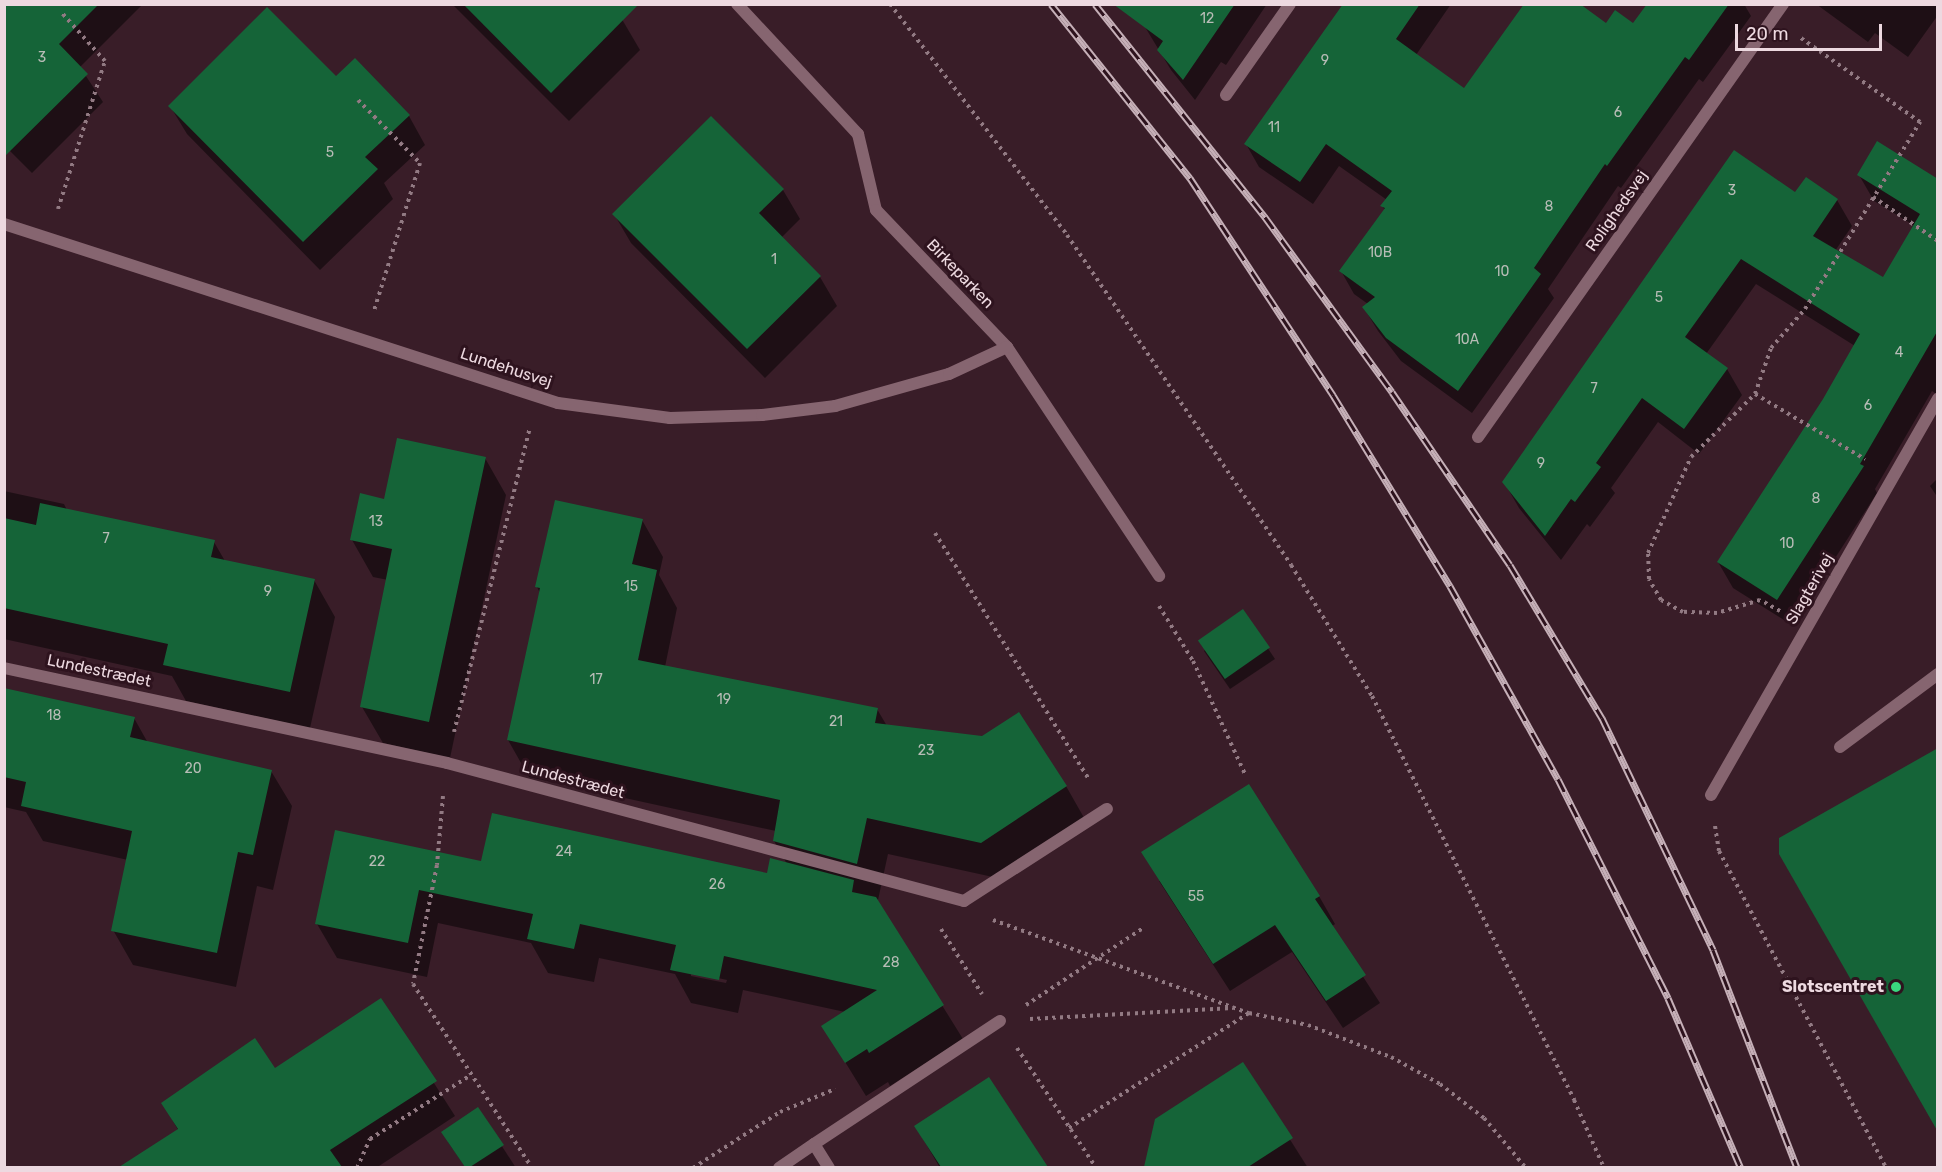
<!DOCTYPE html>
<html>
<head>
<meta charset="utf-8">
<style>
  body { margin:0 }
  #map { position:relative; width:1942px; height:1172px; overflow:hidden; background:#391d28; font-family:Rubik,sans-serif }
  div>[style] { position:absolute }
  [style*='--x'] { left:calc(var(--x)*1px); top:calc(var(--y)*1px); width:calc(var(--w)*1px); rotate:calc(var(--a)*1deg) }
  .shadow>* { inset:0; background:#0007 }
  .building>* { inset:0; background:#156438; transform-origin:0 0 }
  .path>* { height:4px; margin-top:-2px; transform-origin:0; background:repeating-linear-gradient(90deg,#927a83 0 3px,transparent 0 7.5px) }
  .lane>* { height:12px; margin:-6px; padding:0 6px; transform-origin:6px; border-radius:6px; background:#866570 }
  .street>* { height:12px; margin:-6px; padding:0 6px; transform-origin:6px; border-radius:6px; background:#866570 }
  .rail>* { height:7px; margin-top:-3.5px; transform-origin:0; background:repeating-linear-gradient(90deg,#2e131e 0 14px,#c6b0b8 0 28px); box-sizing:border-box; border-block:2px solid #c6b0b8 }
  .dots>* { width:16px; height:16px; translate:-50% -50%; box-sizing:border-box; border:3px solid #2e131e; border-radius:50% }
  span { translate:-50% -50%; white-space:nowrap; text-align:center; line-height:1.15; -webkit-text-stroke:6px #2e131e; paint-order:stroke }
  .number-label { font-size:14px; color:#b7bcb6 }
  .number-label span { -webkit-text-stroke-width:0 }
  .street-label { font-size:16px; color:#edd9e0 }
  .poi-label { font-size:16px; color:#edd9e0; font-weight:700 }
  .right { translate:-100% -50%; text-align:right }
  .frame { position:absolute; inset:0; border:6px solid #edd9e0; pointer-events:none }
  .scale { position:absolute; left:1735px; top:24px; width:147px; height:27px; box-sizing:border-box; border:3px solid #edd9e0; border-top:0; padding-left:8px; font-size:18px; line-height:21px; white-space:nowrap; color:#edd9e0; -webkit-text-stroke:4px #2e131e; paint-order:stroke }
</style>
</head>
<body>
<div id="map">
  <div class="shadow">
    <div style="clip-path:polygon(4px 4px,143px 4px,80px 67px,103px 102px,32px 173px,4px 145px)"></div>
    <div style="clip-path:polygon(452px 4px,606px 4px,623px 21px,640px 50px,569px 121px)"></div>
    <div style="clip-path:polygon(1161px 4px,1267px 4px,1226px 65px,1221px 62px,1195px 100px,1171px 70px,1145px 27px)"></div>
    <div style="clip-path:polygon(1345px 4px,1451px 4px,1416px 55px,1465px 90px,1606px 25px,1634px 26px,1649px 4px,1744px 4px,1751px 16px,1703px 82px,1699px 79px,1621px 188px,1618px 186px,1548px 289px,1554px 298px,1472px 413px,1401px 361px,1378px 331px,1364px 308px,1368px 304px,1354px 294px,1341px 271px,1385px 210px,1382px 206px,1387px 200px,1339px 166px,1313px 204px,1259px 167px,1246px 144px)"></div>
    <div style="clip-path:polygon(1816px 4px,1938px 4px,1938px 15px,1908px 57px,1875px 33px,1868px 42px)"></div>
    <div style="clip-path:polygon(355px 60px,409px 116px,425px 145px,384px 183px,393px 199px,320px 270px,187px 134px,170px 106px,336px 78px)"></div>
    <div style="clip-path:polygon(1859px 175px,1938px 181px,1938px 395px,1932px 391px,1875px 489px,1877px 493px,1792px 625px,1733px 588px,1718px 562px,1824px 400px,1855px 346px,1756px 284px,1706px 354px,1727px 369px,1742px 395px,1699px 454px,1658px 422px,1611px 488px,1615px 493px,1590px 527px,1587px 524px,1561px 560px,1519px 508px,1504px 482px,1796px 194px,1837px 200px,1852px 226px,1835px 251px,1883px 279px,1915px 226px,1874px 201px)"></div>
    <div style="clip-path:polygon(783px 190px,800px 219px,781px 238px,820px 277px,837px 306px,765px 378px,631px 243px,614px 214px)"></div>
    <div style="clip-path:polygon(485px 458px,506px 495px,450px 758px,383px 743px,362px 707px,388px 580px,373px 577px,352px 540px,385px 500px)"></div>
    <div style="clip-path:polygon(1938px 478px,1938px 498px,1930px 486px)"></div>
    <div style="clip-path:polygon(4px 491px,64px 504px,67px 510px,214px 542px,225px 561px,314px 580px,335px 617px,310px 728px,186px 701px,172px 676px,4px 639px)"></div>
    <div style="clip-path:polygon(evenodd,642px 520px,663px 557px,659px 575px,677px 608px,665px 667px,877px 709px,887px 726px,1066px 786px,1087px 823px,1002px 879px,888px 854px,878px 900px,876px 899px,963px 1039px,890px 1086px,888px 1082px,866px 1096px,823px 1026px,845px 1012px,743px 990px,738px 1013px,691px 1003px,675px 974px,599px 958px,594px 982px,548px 973px,531px 943px,438px 923px,427px 977px,337px 958px,317px 924px,483px 863px,768px 875px,787px 864px,774px 841px,776px 831px,529px 777px,508px 740px,540px 593px,537px 587px,642px 520px,691px 972px,727px 980px,726px 983px,691px 976px,691px 972px)"></div>
    <div style="clip-path:polygon(1243px 611px,1275px 659px,1230px 689px,1204px 651px)"></div>
    <div style="clip-path:polygon(4px 689px,134px 718px,148px 743px,271px 771px,292px 806px,273px 890px,257px 886px,236px 987px,133px 965px,113px 930px,128px 860px,43px 841px,26px 812px,4px 807px)"></div>
    <div style="clip-path:polygon(1159px 881px,1319px 896px,1335px 924px,1331px 927px,1380px 1003px,1343px 1028px,1292px 952px,1230px 991px)"></div>
    <div style="clip-path:polygon(381px 1000px,455px 1116px,376px 1168px,151px 1168px,143px 1154px,178px 1130px,163px 1103px,274px 1070px)"></div>
    <div style="clip-path:polygon(1242px 1064px,1308px 1168px,1146px 1168px,1156px 1120px)"></div>
    <div style="clip-path:polygon(988px 1080px,1046px 1168px,940px 1168px,933px 1156px,916px 1127px)"></div>
    <div style="clip-path:polygon(478px 1109px,516px 1168px,466px 1168px,448px 1142px)"></div>
  </div>
  <div class="building">
    <div style="clip-path:polygon(4px 4px,99px 4px,59px 44px,88px 74px,4px 157px)"></div>
    <div style="clip-path:polygon(463px 4px,639px 4px,551px 93px)"></div>
    <div style="clip-path:polygon(1113px 4px,1235px 4px,1183px 80px,1157px 50px,1163px 41px)"></div>
    <div style="clip-path:polygon(1343px 4px,1420px 4px,1396px 39px,1464px 88px,1524px 4px,1580px 4px,1606px 23px,1615px 10px,1633px 23px,1647px 4px,1729px 4px,1689px 60px,1685px 57px,1607px 166px,1605px 164px,1534px 268px,1541px 274px,1458px 391px,1386px 338px,1362px 307px,1375px 297px,1339px 271px,1385px 208px,1380px 206px,1392px 191px,1326px 144px,1300px 182px,1244px 144px)"></div>
    <div style="clip-path:polygon(267px 7px,336px 76px,355px 58px,410px 115px,365px 157px,378px 169px,303px 242px,168px 106px)"></div>
    <div style="clip-path:polygon(711px 116px,784px 189px,759px 213px,821px 276px,747px 349px,612px 214px)"></div>
    <div style="clip-path:polygon(1877px 141px,1938px 179px,1938px 330px,1860px 464px,1864px 466px,1777px 600px,1717px 562px,1823px 399px,1860px 334px,1741px 259px,1685px 337px,1728px 368px,1684px 429px,1642px 398px,1596px 463px,1601px 467px,1575px 502px,1571px 499px,1545px 536px,1502px 482px,1734px 150px,1795px 192px,1806px 177px,1838px 199px,1813px 236px,1883px 277px,1920px 214px,1857px 175px)"></div>
    <div style="clip-path:polygon(397px 438px,486px 457px,429px 722px,360px 707px,392px 549px,350px 540px,360px 493px,384px 499px)"></div>
    <div style="clip-path:polygon(555px 500px,643px 519px,632px 564px,657px 570px,638px 660px,878px 708px,875px 723px,982px 736px,1019px 712px,1067px 786px,981px 843px,867px 818px,857px 864px,773px 841px,780px 800px,507px 740px,540px 588px,535px 587px)"></div>
    <div style="clip-path:polygon(40px 503px,215px 540px,211px 557px,315px 579px,290px 692px,163px 665px,168px 644px,4px 608px,4px 518px,36px 525px)"></div>
    <div style="left:1243px;top:609px;width:47px;height:55px;rotate:55deg"></div>
    <div style="clip-path:polygon(4px 688px,135px 717px,130px 737px,272px 770px,253px 855px,238px 852px,217px 953px,111px 931px,132px 831px,21px 806px,26px 782px,4px 777px)"></div>
    <div style="clip-path:polygon(1938px 748px,1938px 1132px,1779px 854px,1779px 838px)"></div>
    <div style="clip-path:polygon(1249px 784px,1320px 896px,1315px 899px,1366px 975px,1326px 1001px,1275px 925px,1213px 964px,1141px 852px)"></div>
    <div style="clip-path:polygon(492px 813px,767px 873px,770px 858px,854px 880px,852px 892px,876px 897px,944px 1005px,869px 1053px,867px 1049px,845px 1063px,821px 1026px,877px 990px,724px 956px,719px 980px,670px 970px,676px 945px,580px 924px,574px 949px,527px 939px,533px 914px,419px 890px,408px 943px,315px 924px,335px 830px,481px 861px)"></div>
    <div style="clip-path:polygon(381px 998px,437px 1081px,330px 1150px,342px 1167px,119px 1167px,178px 1129px,161px 1103px,255px 1038px,275px 1068px)"></div>
    <div style="clip-path:polygon(1243px 1062px,1293px 1138px,1248px 1167px,1144px 1167px,1155px 1119px)"></div>
    <div style="clip-path:polygon(989px 1077px,1048px 1167px,941px 1167px,914px 1126px)"></div>
    <div style="clip-path:polygon(478px 1107px,504px 1145px,470px 1167px,465px 1167px,441px 1132px)"></div>
  </div>
  <div class="path">
    <div style="--x:890;--y:4;--w:291;--a:52.5"></div>
    <div style="--x:1067;--y:235;--w:399;--a:55.8"></div>
    <div style="--x:1291;--y:565;--w:154;--a:58.3"></div>
    <div style="--x:1372;--y:696;--w:452;--a:63.4"></div>
    <div style="--x:1574;--y:1100;--w:74;--a:66.2"></div>
    <div style="--x:358;--y:100;--w:88;--a:45.5"></div>
    <div style="--x:420;--y:163;--w:155;--a:107.3"></div>
    <div style="--x:1873;--y:197;--w:78;--a:34.1"></div>
    <div style="--x:58;--y:209;--w:155;--a:-72.4"></div>
    <div style="--x:105;--y:61;--w:66;--a:-131.9"></div>
    <div style="--x:1755;--y:394;--w:128;--a:30.6"></div>
    <div style="--x:935;--y:533;--w:292;--a:58"></div>
    <div style="--x:1159;--y:606;--w:65;--a:58.3"></div>
    <div style="--x:1193;--y:661;--w:127;--a:65.3"></div>
    <div style="--x:1780;--y:611;--w:23;--a:-151"></div>
    <div style="--x:1760;--y:600;--w:45;--a:163.2"></div>
    <div style="--x:1717;--y:613;--w:34;--a:-178"></div>
    <div style="--x:1683;--y:612;--w:25;--a:-151"></div>
    <div style="--x:1661;--y:600;--w:24;--a:-120"></div>
    <div style="--x:1649;--y:579;--w:26;--a:-92"></div>
    <div style="--x:1648;--y:553;--w:105;--a:-65.9"></div>
    <div style="--x:1691;--y:457;--w:90;--a:-44.5"></div>
    <div style="--x:1755;--y:394;--w:49;--a:-70.8"></div>
    <div style="--x:1771;--y:348;--w:52;--a:-48.9"></div>
    <div style="--x:1805;--y:309;--w:220;--a:-58.4"></div>
    <div style="--x:1920;--y:122;--w:149;--a:-144.8"></div>
    <div style="--x:454;--y:732;--w:313;--a:-76"></div>
    <div style="--x:443;--y:796;--w:69;--a:95"></div>
    <div style="--x:437;--y:865;--w:121;--a:101.4"></div>
    <div style="--x:413;--y:984;--w:219;--a:57.1"></div>
    <div style="--x:1715;--y:826;--w:25;--a:81"></div>
    <div style="--x:1719;--y:851;--w:358;--a:62.2"></div>
    <div style="--x:993;--y:920;--w:272;--a:20"></div>
    <div style="--x:1249;--y:1013;--w:60;--a:11.5"></div>
    <div style="--x:1308;--y:1025;--w:89;--a:21.1"></div>
    <div style="--x:1391;--y:1057;--w:56;--a:28.9"></div>
    <div style="--x:1440;--y:1084;--w:56;--a:37.7"></div>
    <div style="--x:1484;--y:1118;--w:65;--a:50"></div>
    <div style="--x:941;--y:929;--w:77;--a:57.8"></div>
    <div style="--x:1026;--y:1005;--w:140;--a:-33.3"></div>
    <div style="--x:1030;--y:1019;--w:203;--a:-3.1"></div>
    <div style="--x:1017;--y:1048;--w:144;--a:56.6"></div>
    <div style="--x:1069;--y:1128;--w:214;--a:-32.6"></div>
    <div style="--x:357;--y:1168;--w:32;--a:-66"></div>
    <div style="--x:370;--y:1139;--w:120;--a:-32.4"></div>
    <div style="--x:693;--y:1168;--w:103;--a:-32.8"></div>
    <div style="--x:780;--y:1112;--w:60;--a:-22.7"></div>
  </div>
  <div class="lane">
    <div style="--x:1840;--y:747;--w:122;--a:-36.7"></div>
    <div style="--x:814;--y:1144;--w:223;--a:-33.5"></div>
  </div>
  <div class="street">
    <div style="--x:737;--y:4;--w:178;--a:47.1"></div>
    <div style="--x:858;--y:134;--w:78;--a:76.7"></div>
    <div style="--x:876;--y:210;--w:190;--a:46.3"></div>
    <div style="--x:1007;--y:347;--w:275;--a:56.4"></div>
    <div style="--x:1226;--y:95;--w:111;--a:-54.9"></div>
    <div style="--x:4;--y:224;--w:582;--a:17.91"></div>
    <div style="--x:558;--y:403;--w:113;--a:7.6"></div>
    <div style="--x:670;--y:418;--w:92;--a:-1.9"></div>
    <div style="--x:762;--y:415;--w:74;--a:-7"></div>
    <div style="--x:835;--y:406;--w:118;--a:-15.7"></div>
    <div style="--x:949;--y:374;--w:64;--a:-25"></div>
    <div style="--x:1478;--y:437;--w:530;--a:-54.84"></div>
    <div style="--x:4;--y:668;--w:453;--a:12.1"></div>
    <div style="--x:447;--y:763;--w:535;--a:14.95"></div>
    <div style="--x:964;--y:901;--w:170;--a:-32.8"></div>
    <div style="--x:1711;--y:795;--w:457;--a:-60.2"></div>
    <div style="--x:779;--y:1168;--w:42;--a:-34.4"></div>
    <div style="--x:814;--y:1144;--w:28;--a:58"></div>
  </div>
  <div class="rail">
    <div style="--x:1051;--y:4;--w:223;--a:51.4"></div>
    <div style="--x:1190;--y:178;--w:260;--a:56.6"></div>
    <div style="--x:1333;--y:395;--w:224;--a:58.5"></div>
    <div style="--x:1450;--y:586;--w:221;--a:60.8"></div>
    <div style="--x:1558;--y:779;--w:245;--a:63.3"></div>
    <div style="--x:1668;--y:998;--w:185;--a:66.8"></div>
    <div style="--x:1095;--y:4;--w:273;--a:51.4"></div>
    <div style="--x:1265;--y:217;--w:216;--a:54"></div>
    <div style="--x:1392;--y:392;--w:209;--a:55.7"></div>
    <div style="--x:1510;--y:565;--w:179;--a:59"></div>
    <div style="--x:1602;--y:718;--w:257;--a:64.4"></div>
    <div style="--x:1713;--y:950;--w:234;--a:68.9"></div>
  </div>
  <div class="dots">
    <div style="left:1896px;top:987px;background:#3ad77f"></div>
  </div>
  <div class="number-label">
    <span style="left:1207px;top:19px">12</span>
    <span style="left:42px;top:58px">3</span>
    <span style="left:1325px;top:61px">9</span>
    <span style="left:1618px;top:113px">6</span>
    <span style="left:1274px;top:128px">11</span>
    <span style="left:330px;top:153px">5</span>
    <span style="left:1732px;top:191px">3</span>
    <span style="left:1549px;top:207px">8</span>
    <span style="left:1380px;top:253px">10B</span>
    <span style="left:774px;top:260px">1</span>
    <span style="left:1502px;top:272px">10</span>
    <span style="left:1659px;top:298px">5</span>
    <span style="left:1467px;top:340px">10A</span>
    <span style="left:1899px;top:353px">4</span>
    <span style="left:1594px;top:389px">7</span>
    <span style="left:1868px;top:406px">6</span>
    <span style="left:1541px;top:464px">9</span>
    <span style="left:1816px;top:499px">8</span>
    <span style="left:376px;top:522px">13</span>
    <span style="left:106px;top:539px">7</span>
    <span style="left:1787px;top:544px">10</span>
    <span style="left:631px;top:587px">15</span>
    <span style="left:268px;top:592px">9</span>
    <span style="left:596px;top:680px">17</span>
    <span style="left:724px;top:700px">19</span>
    <span style="left:54px;top:716px">18</span>
    <span style="left:836px;top:722px">21</span>
    <span style="left:926px;top:751px">23</span>
    <span style="left:193px;top:769px">20</span>
    <span style="left:564px;top:852px">24</span>
    <span style="left:377px;top:862px">22</span>
    <span style="left:717px;top:885px">26</span>
    <span style="left:1196px;top:897px">55</span>
    <span style="left:891px;top:963px">28</span>
  </div>
  <div class="street-label">
    <span style="left:1617px;top:211px;rotate:-55deg">Rolighedsvej</span>
    <span style="left:960px;top:274px;rotate:46deg">Birkeparken</span>
    <span style="left:506px;top:368px;rotate:18deg">Lundehusvej</span>
    <span style="left:1810px;top:589px;rotate:-60deg">Slagterivej</span>
    <span style="left:99px;top:671px;rotate:12deg">Lundestrædet</span>
    <span style="left:573px;top:780px;rotate:15deg">Lundestrædet</span>
  </div>
  <div class="poi-label">
    <span class="right" style="left:1884px;top:987px">Slotscentret</span>
  </div>
  <div class="frame"></div>
  <div class="scale">20 m</div>
</div>
</body>
</html>
